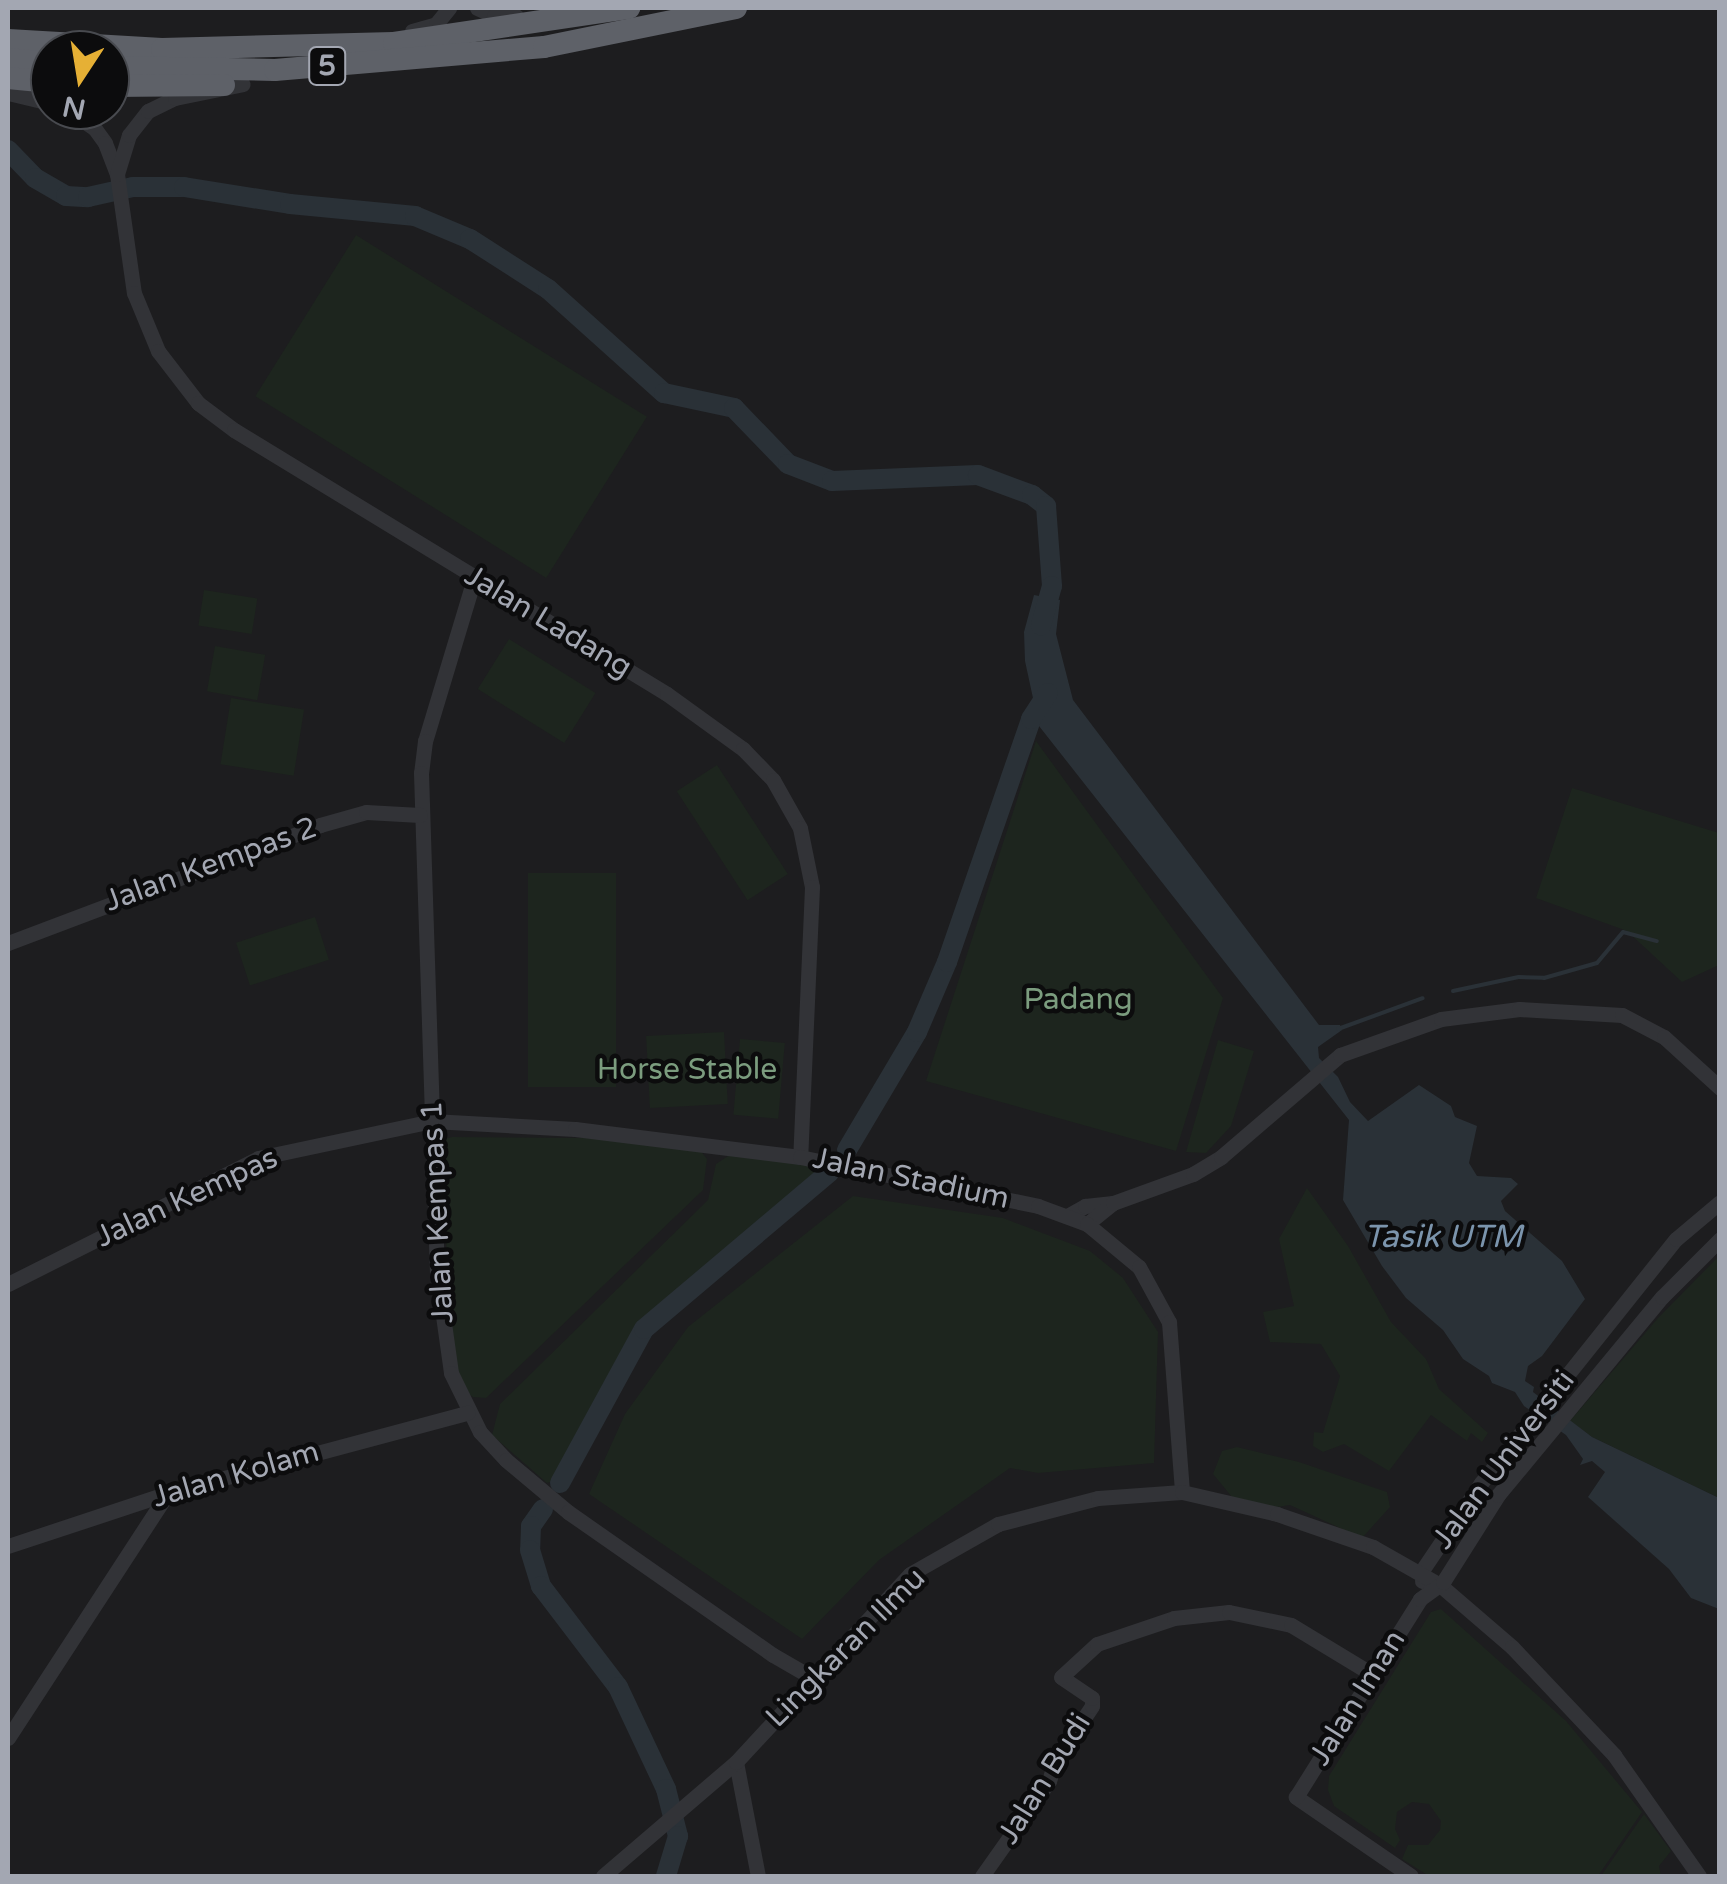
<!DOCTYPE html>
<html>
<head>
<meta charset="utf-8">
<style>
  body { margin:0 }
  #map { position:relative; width:1727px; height:1884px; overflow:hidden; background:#111112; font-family:"Varela Round",sans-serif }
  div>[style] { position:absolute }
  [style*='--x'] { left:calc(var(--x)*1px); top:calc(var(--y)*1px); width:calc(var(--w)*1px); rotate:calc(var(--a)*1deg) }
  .built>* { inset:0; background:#1d1d1f }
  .green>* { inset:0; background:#1d251e; transform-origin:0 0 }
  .water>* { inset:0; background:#2a3137 }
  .stream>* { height:4px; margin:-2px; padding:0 2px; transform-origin:2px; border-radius:2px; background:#2a3137 }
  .river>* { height:20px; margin:-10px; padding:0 10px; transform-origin:10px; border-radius:10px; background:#2a3137 }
  .minor>* { height:15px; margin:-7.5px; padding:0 7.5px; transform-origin:7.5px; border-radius:7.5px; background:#323337 }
  .highway>* { height:22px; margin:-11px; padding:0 11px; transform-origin:11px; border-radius:11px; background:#5e6168 }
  span { translate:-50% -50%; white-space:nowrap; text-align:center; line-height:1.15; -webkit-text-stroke:9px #0c0c0d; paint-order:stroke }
  .shield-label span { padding:2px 8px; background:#0c0c0d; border:2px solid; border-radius:8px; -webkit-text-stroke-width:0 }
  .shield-label { font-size:28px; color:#a3a7b2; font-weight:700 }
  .street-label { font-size:30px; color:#a3a7b2 }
  .park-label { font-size:30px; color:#7b9c7e }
  .water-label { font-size:32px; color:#7b94ac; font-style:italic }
  .frame { position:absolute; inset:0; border:10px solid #a3a7b2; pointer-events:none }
  .north { position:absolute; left:30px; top:30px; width:100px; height:100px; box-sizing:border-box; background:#0c0c0d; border:2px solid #484a4f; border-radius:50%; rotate:192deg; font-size:28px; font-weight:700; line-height:40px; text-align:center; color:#a3a7b2 }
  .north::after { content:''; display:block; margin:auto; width:35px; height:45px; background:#e6b035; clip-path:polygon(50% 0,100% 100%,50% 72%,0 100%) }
</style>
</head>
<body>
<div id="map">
  <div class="built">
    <div style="clip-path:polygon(evenodd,8px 8px,1719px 8px,1719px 1876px,8px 1876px,8px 8px,50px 50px,110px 50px,110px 110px,50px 110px,50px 50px)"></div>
  </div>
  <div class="green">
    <div style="left:356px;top:235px;width:343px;height:190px;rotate:32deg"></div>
    <div style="left:204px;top:590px;width:54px;height:36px;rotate:9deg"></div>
    <div style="left:509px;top:639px;width:102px;height:59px;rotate:32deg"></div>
    <div style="left:215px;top:646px;width:51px;height:46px;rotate:10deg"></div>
    <div style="left:231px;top:698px;width:74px;height:67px;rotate:9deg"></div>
    <div style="clip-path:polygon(1036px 741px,1223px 998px,1176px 1151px,926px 1081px)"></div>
    <div style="left:717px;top:765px;width:130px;height:48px;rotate:57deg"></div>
    <div style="clip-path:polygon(1572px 788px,1719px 833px,1719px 965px,1682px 982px,1627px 931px,1536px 898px)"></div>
    <div style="left:528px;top:873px;width:88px;height:214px"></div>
    <div style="left:315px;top:917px;width:45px;height:83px;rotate:72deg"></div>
    <div style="left:724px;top:1032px;width:72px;height:78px;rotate:87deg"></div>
    <div style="left:740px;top:1039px;width:45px;height:76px;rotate:5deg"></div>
    <div style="clip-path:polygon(1218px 1040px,1254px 1051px,1231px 1126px,1206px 1153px,1186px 1152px)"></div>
    <div style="clip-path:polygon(452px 1137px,588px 1138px,700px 1150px,707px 1159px,703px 1190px,486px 1398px,473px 1397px,465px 1391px,455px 1361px,439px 1146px,441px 1140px)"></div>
    <div style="clip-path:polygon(731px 1154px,829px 1167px,639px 1328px,556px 1480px,547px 1483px,492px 1435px,500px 1404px,708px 1200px,716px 1164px)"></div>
    <div style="clip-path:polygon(1307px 1188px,1348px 1246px,1391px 1322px,1426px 1359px,1439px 1389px,1488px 1433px,1482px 1442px,1471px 1433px,1467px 1441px,1431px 1415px,1389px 1471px,1344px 1444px,1323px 1452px,1313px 1446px,1314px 1432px,1323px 1433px,1340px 1376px,1321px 1344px,1270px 1342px,1263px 1312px,1294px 1306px,1279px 1239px)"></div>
    <div style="clip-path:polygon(853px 1196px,1003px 1218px,1090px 1251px,1123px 1278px,1158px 1332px,1154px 1463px,1038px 1473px,1010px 1468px,879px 1560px,802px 1639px,589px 1494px,625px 1414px,688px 1327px)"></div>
    <div style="clip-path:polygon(1719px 1256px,1719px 1498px,1592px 1437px,1570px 1421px,1658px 1318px)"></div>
    <div style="clip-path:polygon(1237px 1447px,1299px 1462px,1387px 1492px,1390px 1507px,1362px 1538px,1290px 1505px,1277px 1507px,1232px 1497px,1213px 1474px,1222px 1451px)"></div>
    <div style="clip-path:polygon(1441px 1609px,1566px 1721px,1642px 1812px,1598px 1876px,1429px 1876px,1402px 1859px,1408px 1845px,1428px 1845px,1440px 1830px,1441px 1821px,1429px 1804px,1412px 1802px,1397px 1812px,1395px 1829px,1400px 1840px,1395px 1848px,1334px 1806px,1328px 1790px,1329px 1776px,1431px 1612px)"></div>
    <div style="clip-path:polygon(1644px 1814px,1671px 1851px,1659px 1866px,1661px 1876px,1601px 1876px)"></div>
  </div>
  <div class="water">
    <div style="clip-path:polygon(1034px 595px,1060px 600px,1056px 634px,1073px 700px,1319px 1025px,1340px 1025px,1342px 1030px,1318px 1047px,1319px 1058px,1338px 1077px,1350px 1102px,1368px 1121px,1419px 1085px,1451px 1106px,1455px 1117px,1477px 1126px,1469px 1163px,1477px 1176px,1511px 1178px,1518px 1184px,1501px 1201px,1505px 1211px,1562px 1261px,1585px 1299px,1542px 1356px,1528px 1366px,1525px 1381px,1534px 1387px,1533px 1392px,1592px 1437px,1719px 1498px,1719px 1609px,1691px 1598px,1669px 1569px,1588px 1497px,1605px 1472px,1592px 1461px,1580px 1465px,1583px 1459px,1566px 1435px,1524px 1406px,1515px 1392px,1492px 1383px,1489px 1376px,1463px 1359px,1443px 1330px,1406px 1298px,1382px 1266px,1343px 1200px,1349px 1120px,1039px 726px,1025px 661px,1024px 632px)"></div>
  </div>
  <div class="stream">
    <div style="--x:1453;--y:991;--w:67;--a:-12"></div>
    <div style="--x:1519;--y:977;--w:25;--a:2"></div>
    <div style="--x:1544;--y:978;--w:55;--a:-15.8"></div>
    <div style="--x:1597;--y:963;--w:40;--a:-50"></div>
    <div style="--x:1623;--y:932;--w:35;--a:15"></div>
    <div style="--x:1338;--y:1029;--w:90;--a:-20"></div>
  </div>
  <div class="river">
    <div style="--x:8;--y:150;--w:39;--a:46"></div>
    <div style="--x:35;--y:178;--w:36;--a:30"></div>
    <div style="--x:66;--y:196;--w:22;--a:3"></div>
    <div style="--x:88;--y:197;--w:46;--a:-12.5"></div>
    <div style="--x:133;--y:187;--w:51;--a:0"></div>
    <div style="--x:184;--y:187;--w:107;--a:9.1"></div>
    <div style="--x:290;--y:204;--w:126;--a:5.5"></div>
    <div style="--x:415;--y:216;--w:60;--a:22.7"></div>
    <div style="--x:470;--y:239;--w:93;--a:32.7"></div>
    <div style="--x:548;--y:289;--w:156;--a:41.9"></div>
    <div style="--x:664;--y:393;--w:72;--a:12.1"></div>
    <div style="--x:734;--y:408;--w:78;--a:46"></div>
    <div style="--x:788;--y:464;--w:47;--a:21.1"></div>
    <div style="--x:832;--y:481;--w:146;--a:-2.4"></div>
    <div style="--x:978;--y:475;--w:58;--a:20.3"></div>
    <div style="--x:1032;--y:495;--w:18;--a:38"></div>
    <div style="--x:1046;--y:506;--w:80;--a:85.7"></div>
    <div style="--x:1052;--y:586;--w:41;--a:105.8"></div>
    <div style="--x:847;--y:1150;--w:137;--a:-59.3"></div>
    <div style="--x:917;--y:1032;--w:76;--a:-66.8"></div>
    <div style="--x:947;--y:962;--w:257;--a:-70.9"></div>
    <div style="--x:1031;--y:719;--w:31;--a:-57"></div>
    <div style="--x:560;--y:1483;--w:175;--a:-61.4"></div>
    <div style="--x:644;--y:1329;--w:243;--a:-40.2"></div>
    <div style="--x:543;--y:1509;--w:21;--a:125"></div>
    <div style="--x:531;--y:1526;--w:24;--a:92"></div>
    <div style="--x:530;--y:1550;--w:38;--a:73"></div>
    <div style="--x:541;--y:1586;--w:127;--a:52.7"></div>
    <div style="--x:618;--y:1687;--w:113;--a:64.8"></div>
    <div style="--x:666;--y:1789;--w:49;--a:75.7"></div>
    <div style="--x:678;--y:1836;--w:42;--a:106.7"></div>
  </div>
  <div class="minor">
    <div style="--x:477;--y:8;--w:19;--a:25"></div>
    <div style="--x:494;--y:16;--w:22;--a:0"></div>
    <div style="--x:412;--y:31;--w:25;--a:-16"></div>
    <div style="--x:436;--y:24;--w:21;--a:-51"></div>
    <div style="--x:8;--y:93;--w:43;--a:13.4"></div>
    <div style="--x:68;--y:110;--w:33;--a:35"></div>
    <div style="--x:95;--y:129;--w:17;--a:54"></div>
    <div style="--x:105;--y:143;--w:33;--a:69"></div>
    <div style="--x:117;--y:174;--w:120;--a:81.9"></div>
    <div style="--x:134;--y:293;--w:63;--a:67.5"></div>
    <div style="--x:158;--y:351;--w:66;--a:52.4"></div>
    <div style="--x:198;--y:403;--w:45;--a:36.9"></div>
    <div style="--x:234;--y:430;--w:507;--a:31.37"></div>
    <div style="--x:667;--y:694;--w:94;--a:35.9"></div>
    <div style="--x:743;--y:749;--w:43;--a:45.9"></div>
    <div style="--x:773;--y:780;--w:55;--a:60.6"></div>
    <div style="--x:800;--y:828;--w:60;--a:78.5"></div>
    <div style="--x:812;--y:887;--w:270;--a:92.5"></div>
    <div style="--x:117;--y:174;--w:41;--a:-72.9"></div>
    <div style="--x:129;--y:135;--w:31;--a:-52"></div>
    <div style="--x:148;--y:111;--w:30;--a:-26"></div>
    <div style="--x:175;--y:98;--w:69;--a:-11.6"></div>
    <div style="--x:474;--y:579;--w:169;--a:106.8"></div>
    <div style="--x:425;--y:741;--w:32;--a:97"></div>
    <div style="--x:421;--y:773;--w:500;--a:88.17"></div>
    <div style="--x:437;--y:1273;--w:101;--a:82"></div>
    <div style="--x:451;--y:1373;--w:66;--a:63.8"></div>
    <div style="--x:480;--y:1432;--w:38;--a:47"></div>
    <div style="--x:506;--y:1460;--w:81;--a:40"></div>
    <div style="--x:568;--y:1512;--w:250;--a:34.9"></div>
    <div style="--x:773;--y:1655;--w:44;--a:30.1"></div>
    <div style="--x:8;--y:943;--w:334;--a:-20.7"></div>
    <div style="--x:320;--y:825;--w:48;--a:-15.8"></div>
    <div style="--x:366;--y:812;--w:54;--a:3.2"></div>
    <div style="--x:1067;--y:1216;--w:21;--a:-29"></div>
    <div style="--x:1085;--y:1206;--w:28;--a:-6"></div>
    <div style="--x:1087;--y:1224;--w:33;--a:-39"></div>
    <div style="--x:1113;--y:1203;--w:85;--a:-19.9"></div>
    <div style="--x:1193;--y:1174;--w:33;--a:-31"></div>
    <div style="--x:1221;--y:1157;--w:157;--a:-40.6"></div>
    <div style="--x:1340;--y:1055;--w:107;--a:-19.6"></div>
    <div style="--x:1441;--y:1019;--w:79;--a:-7.3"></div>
    <div style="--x:1519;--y:1009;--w:103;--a:3.3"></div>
    <div style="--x:1622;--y:1015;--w:47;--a:27.6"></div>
    <div style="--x:1664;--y:1037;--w:76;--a:42.3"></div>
    <div style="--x:8;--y:1284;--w:280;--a:-26.7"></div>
    <div style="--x:258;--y:1158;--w:178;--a:-12"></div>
    <div style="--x:432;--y:1121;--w:143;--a:3.2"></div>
    <div style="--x:575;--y:1129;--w:227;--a:7.1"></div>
    <div style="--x:800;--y:1157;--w:243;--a:11.6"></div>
    <div style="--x:1038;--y:1206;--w:52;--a:20.2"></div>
    <div style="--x:1087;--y:1224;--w:67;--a:39.6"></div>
    <div style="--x:1139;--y:1267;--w:63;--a:61.4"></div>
    <div style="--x:1169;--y:1322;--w:170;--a:85.6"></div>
    <div style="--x:8;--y:1546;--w:169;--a:-18.3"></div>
    <div style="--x:168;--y:1493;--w:310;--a:-15"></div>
    <div style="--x:1422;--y:1581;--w:12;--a:-85"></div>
    <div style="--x:1423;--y:1569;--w:104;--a:-56"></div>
    <div style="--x:1481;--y:1483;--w:312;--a:-51.4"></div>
    <div style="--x:1676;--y:1239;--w:57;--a:-40.1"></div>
    <div style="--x:8;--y:1738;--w:293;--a:-56.9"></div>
    <div style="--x:736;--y:1762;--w:116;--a:79.1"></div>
    <div style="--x:603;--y:1876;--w:175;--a:-40.6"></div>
    <div style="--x:736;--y:1762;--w:256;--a:-47.2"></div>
    <div style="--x:910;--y:1574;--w:101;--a:-29.6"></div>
    <div style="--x:998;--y:1524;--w:103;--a:-14.6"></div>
    <div style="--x:1098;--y:1498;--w:84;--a:-4.1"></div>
    <div style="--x:1182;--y:1492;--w:98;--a:13"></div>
    <div style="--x:1277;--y:1514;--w:102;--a:19"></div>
    <div style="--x:1373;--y:1547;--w:77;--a:29.6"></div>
    <div style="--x:1440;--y:1585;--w:95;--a:40.7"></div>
    <div style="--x:1512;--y:1647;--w:149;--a:46.6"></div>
    <div style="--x:1614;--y:1755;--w:148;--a:54.9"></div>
    <div style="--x:982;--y:1876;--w:116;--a:-54.8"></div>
    <div style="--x:1049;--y:1781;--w:21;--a:-73"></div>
    <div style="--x:1055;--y:1761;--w:66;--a:-56.1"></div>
    <div style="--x:1092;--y:1706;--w:8;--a:-90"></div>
    <div style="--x:1092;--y:1698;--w:37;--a:-146"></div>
    <div style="--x:1061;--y:1677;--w:49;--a:-42.5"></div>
    <div style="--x:1097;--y:1644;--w:81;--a:-18.7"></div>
    <div style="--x:1174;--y:1618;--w:55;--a:-6.2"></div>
    <div style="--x:1229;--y:1612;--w:63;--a:11.8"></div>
    <div style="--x:1291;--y:1625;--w:95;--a:31.2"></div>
    <div style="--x:1411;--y:1876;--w:140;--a:-145.5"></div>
    <div style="--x:1296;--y:1797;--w:234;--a:-57.9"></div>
    <div style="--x:1420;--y:1599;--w:29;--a:-36"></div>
    <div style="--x:1443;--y:1582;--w:103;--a:-57.7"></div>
    <div style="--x:1498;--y:1495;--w:257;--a:-50.4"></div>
    <div style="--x:1662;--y:1297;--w:82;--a:-45"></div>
  </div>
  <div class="highway">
    <div style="--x:8;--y:40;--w:154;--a:3.3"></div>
    <div style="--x:162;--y:49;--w:232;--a:-1.5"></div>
    <div style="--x:394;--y:43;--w:238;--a:-8.5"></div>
    <div style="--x:8;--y:59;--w:42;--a:5.4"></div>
    <div style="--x:110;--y:67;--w:165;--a:1"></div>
    <div style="--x:275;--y:70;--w:270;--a:-4.9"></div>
    <div style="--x:544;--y:47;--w:196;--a:-11.5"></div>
    <div style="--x:8;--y:78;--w:42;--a:5.4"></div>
    <div style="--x:110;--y:86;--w:114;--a:-0.5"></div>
  </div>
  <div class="shield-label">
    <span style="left:327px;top:66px">5</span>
  </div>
  <div class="street-label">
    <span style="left:548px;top:622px;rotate:31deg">Jalan Ladang</span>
    <span style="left:211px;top:865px;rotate:-20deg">Jalan Kempas 2</span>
    <span style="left:911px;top:1179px;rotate:12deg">Jalan Stadium</span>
    <span style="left:187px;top:1198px;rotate:-25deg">Jalan Kempas</span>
    <span style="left:438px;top:1212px;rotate:-93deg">Jalan Kempas 1</span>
    <span style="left:1504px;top:1460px;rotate:-53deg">Jalan Universiti</span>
    <span style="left:236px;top:1475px;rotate:-16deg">Jalan Kolam</span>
    <span style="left:846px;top:1648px;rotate:-45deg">Lingkaran Ilmu</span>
    <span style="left:1358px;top:1698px;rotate:-58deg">Jalan Iman</span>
    <span style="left:1045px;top:1779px;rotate:-58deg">Jalan Budi</span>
  </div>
  <div class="park-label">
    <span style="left:1078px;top:1000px">Padang</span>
    <span style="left:687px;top:1070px">Horse Stable</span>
  </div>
  <div class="water-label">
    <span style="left:1443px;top:1237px">Tasik UTM</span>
  </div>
  <div class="frame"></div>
  <div class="north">N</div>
</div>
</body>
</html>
